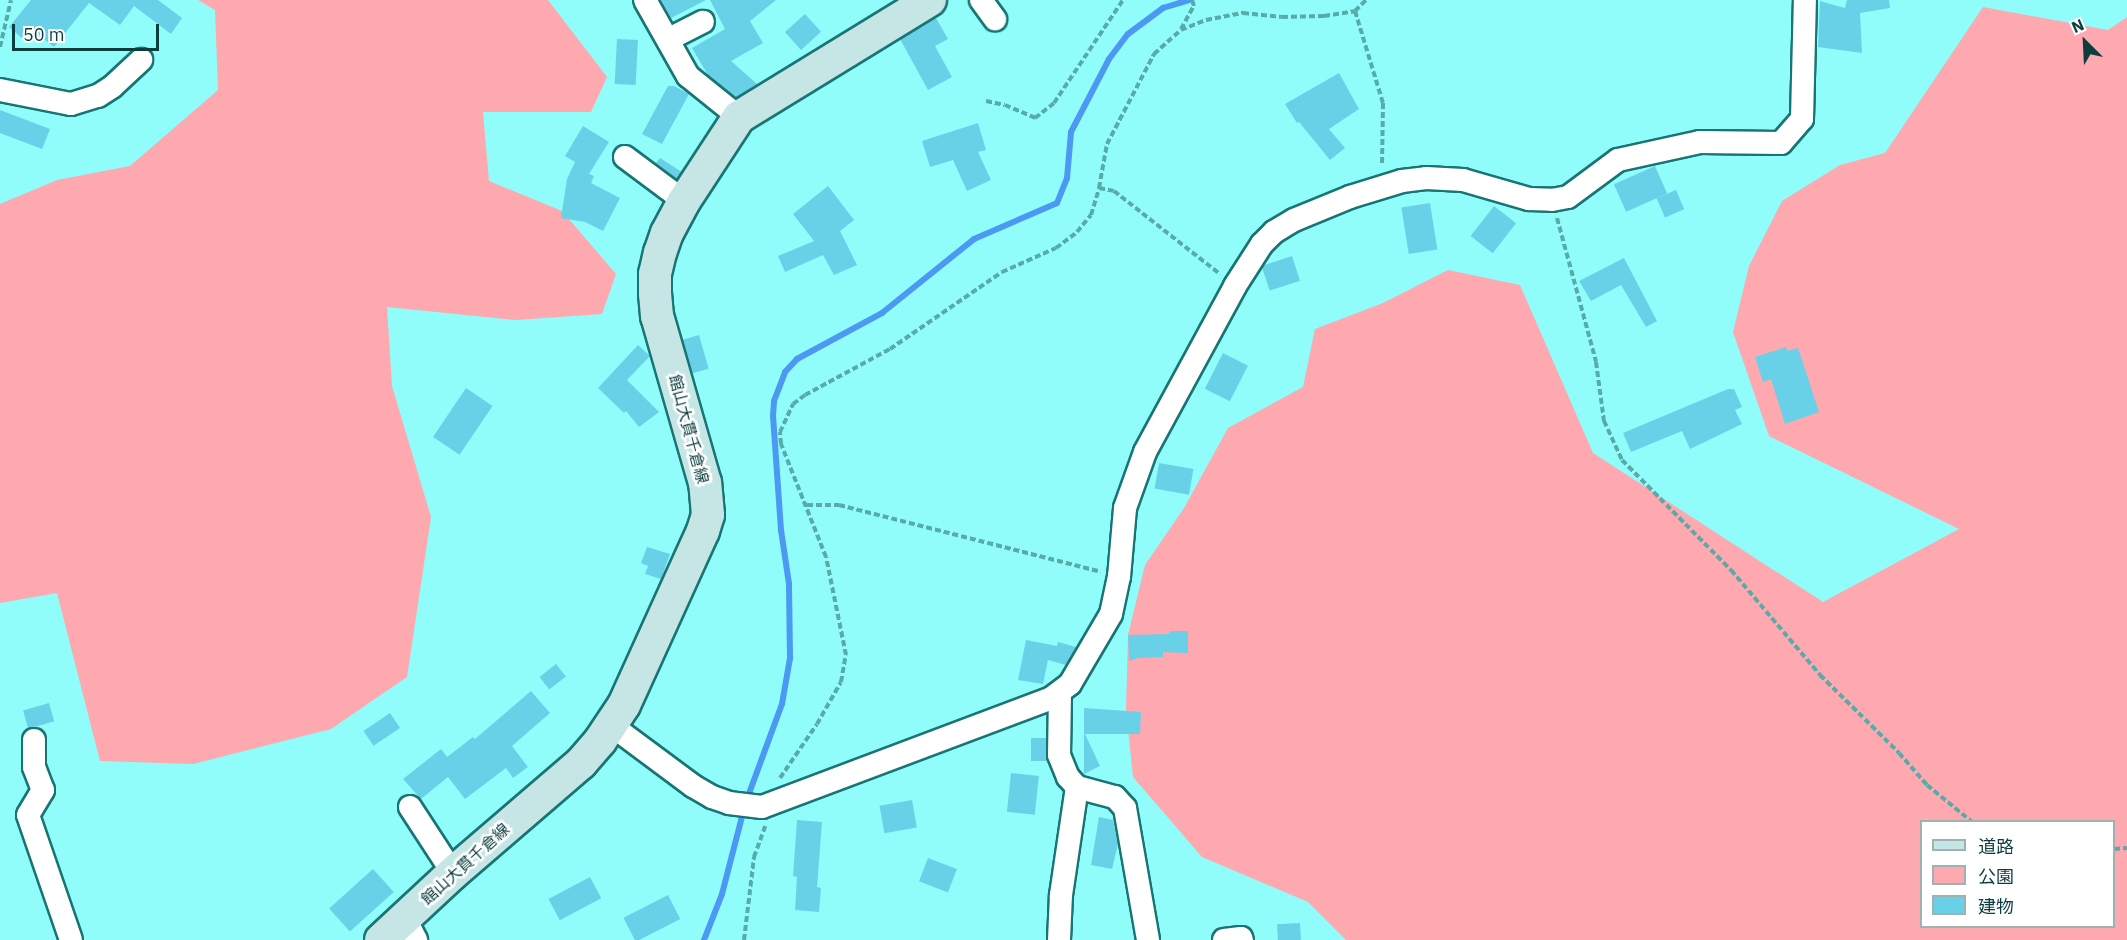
<!DOCTYPE html>
<html>
<head>
<meta charset="utf-8">
<style>
  body { margin:0 }
  #map { position:relative; width:2127px; height:940px; overflow:hidden; background:#90fdfb; font-family:"IBM Plex Sans","Noto Sans JP",sans-serif }
  div>[style] { position:absolute }
  [style*='--x'] { left:calc(var(--x)*1px); top:calc(var(--y)*1px); width:calc(var(--w)*1px); rotate:calc(var(--a)*1deg) }
  .green>* { inset:0; background:#fea8af }
  .stream>* { height:6px; margin:-3px; padding:0 3px; transform-origin:3px; border-radius:3px; background:#4b99f2 }
  .building>* { inset:0; background:#69d1e7; transform-origin:0 0 }
  .path>* { height:4px; margin-top:-2px; transform-origin:0; background:repeating-linear-gradient(90deg,#57aba9 0 6px,transparent 0 9px) }
  .roads { filter:drop-shadow(2px 0 #197574) drop-shadow(-2px 0 #197574) drop-shadow(0 2px #197574) drop-shadow(0 -2px #197574) }
  .street>* { height:22px; margin:-11px; padding:0 11px; transform-origin:11px; border-radius:11px; background:#fff }
  .secondary>* { height:32px; margin:-16px; padding:0 16px; transform-origin:16px; border-radius:16px; background:#c6e6e6 }
  span { translate:-50% -50%; white-space:nowrap; text-align:center; line-height:1.15; -webkit-text-stroke:5px #fff; paint-order:stroke }
  .street-label { font-size:16px; color:#0d3e3e }
  .legend { position:absolute; left:1920px; top:820px; width:195px; height:108px; box-sizing:border-box; background:#fff; border:2px solid #9eb2b2; margin:0; padding:8px 10px; list-style:none; font-size:18px; color:#0d3e3e }
  .legend li { display:flex; align-items:center; gap:12px; height:30px }
  .legend b { width:30px; border:2px solid #9eb2b2 }
  .north { position:absolute; left:2055px; top:12px; width:60px; height:60px; -webkit-text-stroke:4px #fff; paint-order:stroke; rotate:336deg; font-size:16px; font-weight:700; line-height:24px; text-align:center; color:#0d3e3e }
  .north::after { content:''; display:block; margin:auto; width:21px; height:27px; background:#0d3e3e; clip-path:polygon(50% 0,100% 100%,50% 72%,0 100%) }
  .scale { position:absolute; left:12px; top:24px; width:147px; height:27px; box-sizing:border-box; border:3px solid #0d3e3e; border-top:0; padding-left:8px; font-size:18px; line-height:21px; white-space:nowrap; color:#0d3e3e; -webkit-text-stroke:4px #fff; paint-order:stroke }
</style>
</head>
<body>
<div id="map">
  <div class="green">
    <div style="clip-path:polygon(198px 0,548px 0,607px 77px,591px 112px,483px 112px,489px 181px,562px 211px,616px 274px,602px 314px,516px 320px,387px 307px,392px 386px,431px 517px,407px 677px,331px 729px,193px 764px,100px 761px,57px 593px,0 603px,0 204px,57px 180px,130px 166px,218px 90px,215px 10px)"></div>
    <div style="clip-path:polygon(evenodd,1983px 7px,2108px 30px,2127px 17px,2127px 940px,1346px 940px,1308px 902px,1202px 857px,1133px 777px,1126px 709px,1128px 635px,1145px 565px,1184px 508px,1228px 428px,1303px 387px,1315px 329px,1383px 303px,1448px 270px,1520px 285px,1593px 453px,1823px 602px,1959px 529px,1769px 436px,1733px 332px,1749px 266px,1782px 201px,1840px 165px,1885px 153px,1983px 7px,1922px 822px,2114px 822px,2114px 926px,1922px 926px,1922px 822px)"></div>
  </div>
  <div class="stream">
    <div style="--x:747;--y:799;--w:101;--a:-69.8"></div>
    <div style="--x:782;--y:704;--w:47;--a:-80.1"></div>
    <div style="--x:790;--y:658;--w:74;--a:-90.8"></div>
    <div style="--x:789;--y:584;--w:55;--a:-98.4"></div>
    <div style="--x:781;--y:530;--w:114;--a:-94"></div>
    <div style="--x:773;--y:416;--w:15;--a:-86"></div>
    <div style="--x:774;--y:401;--w:31;--a:-69"></div>
    <div style="--x:785;--y:372;--w:18;--a:-47"></div>
    <div style="--x:797;--y:359;--w:97;--a:-28.4"></div>
    <div style="--x:882;--y:313;--w:118;--a:-38.8"></div>
    <div style="--x:974;--y:239;--w:90;--a:-23.4"></div>
    <div style="--x:1057;--y:203;--w:27;--a:-68"></div>
    <div style="--x:1067;--y:178;--w:46;--a:-85"></div>
    <div style="--x:1071;--y:132;--w:82;--a:-62.5"></div>
    <div style="--x:1109;--y:59;--w:31;--a:-53"></div>
    <div style="--x:1128;--y:34;--w:44;--a:-36.6"></div>
    <div style="--x:1163;--y:8;--w:28;--a:-17"></div>
    <div style="--x:704;--y:940;--w:49;--a:-68.6"></div>
    <div style="--x:722;--y:894;--w:88;--a:-75.5"></div>
  </div>
  <div class="building">
    <div style="clip-path:polygon(31px 0,158px 0,182px 18px,171px 34px,134px 6px,120px 25px,89px 3px,54px 47px,30px 28px,22px 38px,9px 27px)"></div>
    <div style="clip-path:polygon(661px 0,706px 0,671px 18px)"></div>
    <div style="clip-path:polygon(710px 0,776px 0,750px 21px,763px 43px,731px 61px,757px 84px,736px 98px,708px 75px,692px 48px,725px 29px)"></div>
    <div style="clip-path:polygon(1847px 0,1889px 0,1890px 8px,1860px 13px,1862px 53px,1818px 47px,1820px 1px,1845px 8px)"></div>
    <div style="left:805px;top:14px;width:24px;height:27px;rotate:48deg"></div>
    <div style="clip-path:polygon(936px 18px,948px 39px,935px 46px,952px 77px,928px 90px,900px 39px)"></div>
    <div style="left:617px;top:39px;width:21px;height:45px;rotate:3deg"></div>
    <div style="clip-path:polygon(1339px 73px,1359px 109px,1329px 129px,1345px 148px,1330px 160px,1299px 122px,1297px 123px,1285px 104px)"></div>
    <div style="clip-path:polygon(668px 86px,674px 86px,689px 94px,662px 144px,642px 134px)"></div>
    <div style="clip-path:polygon(0 110px,50px 129px,42px 149px,0 133px)"></div>
    <div style="clip-path:polygon(978px 123px,986px 150px,978px 152px,991px 180px,967px 191px,953px 160px,930px 167px,922px 141px)"></div>
    <div style="clip-path:polygon(583px 126px,609px 142px,589px 174px,594px 176px,591px 183px,620px 198px,603px 231px,585px 222px,561px 218px,567px 179px,575px 162px,565px 156px)"></div>
    <div style="clip-path:polygon(660px 158px,682px 172px,677px 179px,656px 163px)"></div>
    <div style="left:1655px;top:166px;width:30px;height:45px;rotate:66deg"></div>
    <div style="clip-path:polygon(828px 186px,854px 220px,840px 231px,857px 265px,834px 275px,823px 255px,785px 272px,778px 256px,814px 241px,793px 214px)"></div>
    <div style="left:1676px;top:190px;width:21px;height:21px;rotate:67deg"></div>
    <div style="left:1430px;top:203px;width:47px;height:29px;rotate:81deg"></div>
    <div style="left:1494px;top:206px;width:28px;height:38px;rotate:38deg"></div>
    <div style="left:1292px;top:256px;width:26px;height:32px;rotate:72deg"></div>
    <div style="clip-path:polygon(1624px 258px,1657px 321px,1646px 327px,1621px 285px,1591px 301px,1579px 281px)"></div>
    <div style="left:699px;top:335px;width:35px;height:17px;rotate:74deg"></div>
    <div style="clip-path:polygon(638px 345px,650px 356px,627px 380px,659px 412px,639px 427px,626px 411px,624px 413px,598px 388px)"></div>
    <div style="clip-path:polygon(1786px 347px,1787px 351px,1798px 348px,1819px 412px,1785px 424px,1771px 379px,1763px 382px,1755px 357px)"></div>
    <div style="left:1223px;top:353px;width:28px;height:40px;rotate:27deg"></div>
    <div style="left:466px;top:388px;width:32px;height:59px;rotate:34deg"></div>
    <div style="clip-path:polygon(1728px 389px,1734px 389px,1742px 407px,1735px 410px,1742px 424px,1690px 449px,1682px 431px,1631px 452px,1623px 433px)"></div>
    <div style="left:1159px;top:463px;width:35px;height:26px;rotate:10deg"></div>
    <div style="clip-path:polygon(647px 547px,670px 554px,661px 579px,645px 574px,648px 566px,641px 563px)"></div>
    <div style="clip-path:polygon(1170px 631px,1188px 631px,1188px 653px,1163px 652px,1163px 657px,1138px 658px,1129px 661px,1128px 635px,1170px 634px)"></div>
    <div style="clip-path:polygon(1026px 640px,1057px 646px,1058px 642px,1076px 647px,1066px 665px,1048px 660px,1043px 684px,1018px 680px)"></div>
    <div style="left:556px;top:664px;width:16px;height:21px;rotate:52deg"></div>
    <div style="clip-path:polygon(531px 691px,550px 713px,512px 746px,528px 767px,513px 778px,506px 768px,465px 799px,448px 777px,421px 799px,403px 779px,441px 749px,447px 757px,473px 737px,475px 739px)"></div>
    <div style="left:49px;top:703px;width:19px;height:27px;rotate:74deg"></div>
    <div style="clip-path:polygon(1084px 708px,1141px 712px,1140px 734px,1085px 734px,1100px 766px,1084px 774px)"></div>
    <div style="left:390px;top:713px;width:18px;height:32px;rotate:56deg"></div>
    <div style="left:1031px;top:738px;width:15px;height:23px"></div>
    <div style="left:1011px;top:773px;width:28px;height:39px;rotate:6deg"></div>
    <div style="left:912px;top:800px;width:28px;height:33px;rotate:80deg"></div>
    <div style="clip-path:polygon(1099px 817px,1113px 820px,1118px 844px,1112px 869px,1091px 865px)"></div>
    <div style="clip-path:polygon(797px 820px,822px 822px,817px 887px,821px 888px,819px 912px,795px 910px,797px 877px,793px 876px)"></div>
    <div style="left:928px;top:858px;width:31px;height:25px;rotate:21deg"></div>
    <div style="left:373px;top:869px;width:31px;height:59px;rotate:48deg"></div>
    <div style="left:590px;top:877px;width:24px;height:47px;rotate:62deg"></div>
    <div style="left:668px;top:895px;width:27px;height:50px;rotate:63deg"></div>
    <div style="left:1300px;top:923px;width:17px;height:23px;rotate:87deg"></div>
  </div>
  <div class="path">
    <div style="--x:1355;--y:11;--w:96;--a:73.1"></div>
    <div style="--x:1383;--y:103;--w:62;--a:90.9"></div>
    <div style="--x:1181;--y:29;--w:26;--a:-61"></div>
    <div style="--x:1194;--y:6;--w:6;--a:-108"></div>
    <div style="--x:0;--y:47;--w:48;--a:-76.8"></div>
    <div style="--x:986;--y:101;--w:19;--a:12"></div>
    <div style="--x:1005;--y:105;--w:33;--a:23"></div>
    <div style="--x:1035;--y:118;--w:24;--a:-38"></div>
    <div style="--x:1054;--y:103;--w:124;--a:-56.2"></div>
    <div style="--x:1099;--y:188;--w:15;--a:11"></div>
    <div style="--x:1114;--y:191;--w:135;--a:38.1"></div>
    <div style="--x:1557;--y:218;--w:149;--a:74.8"></div>
    <div style="--x:1596;--y:362;--w:60;--a:82.3"></div>
    <div style="--x:1604;--y:421;--w:43;--a:65.2"></div>
    <div style="--x:1622;--y:460;--w:155;--a:45.3"></div>
    <div style="--x:1731;--y:570;--w:138;--a:49.7"></div>
    <div style="--x:1820;--y:675;--w:111;--a:44.6"></div>
    <div style="--x:1899;--y:753;--w:43;--a:48.8"></div>
    <div style="--x:1927;--y:785;--w:58;--a:39.4"></div>
    <div style="--x:807;--y:505;--w:32;--a:0"></div>
    <div style="--x:839;--y:505;--w:270;--a:14.3"></div>
    <div style="--x:780;--y:778;--w:65;--a:-55.6"></div>
    <div style="--x:817;--y:724;--w:48;--a:-60.3"></div>
    <div style="--x:841;--y:682;--w:27;--a:-80"></div>
    <div style="--x:846;--y:655;--w:100;--a:-101.5"></div>
    <div style="--x:826;--y:557;--w:122;--a:-111.7"></div>
    <div style="--x:781;--y:444;--w:12;--a:-95"></div>
    <div style="--x:780;--y:432;--w:31;--a:-65"></div>
    <div style="--x:793;--y:404;--w:15;--a:-37"></div>
    <div style="--x:805;--y:395;--w:97;--a:-28.4"></div>
    <div style="--x:890;--y:349;--w:136;--a:-34.5"></div>
    <div style="--x:1002;--y:272;--w:59;--a:-24"></div>
    <div style="--x:1056;--y:248;--w:26;--a:-37"></div>
    <div style="--x:1077;--y:232;--w:22;--a:-51"></div>
    <div style="--x:1091;--y:215;--w:28;--a:-73"></div>
    <div style="--x:1099;--y:188;--w:45;--a:-79.7"></div>
    <div style="--x:1107;--y:144;--w:102;--a:-62.4"></div>
    <div style="--x:1154;--y:54;--w:36;--a:-42"></div>
    <div style="--x:1181;--y:30;--w:27;--a:-22"></div>
    <div style="--x:1206;--y:20;--w:38;--a:-11"></div>
    <div style="--x:1243;--y:13;--w:39;--a:6"></div>
    <div style="--x:1282;--y:17;--w:42;--a:-1.4"></div>
    <div style="--x:1324;--y:16;--w:31;--a:-9"></div>
    <div style="--x:1355;--y:11;--w:16;--a:-45"></div>
    <div style="--x:2114;--y:849;--w:13;--a:-4"></div>
    <div style="--x:744;--y:940;--w:84;--a:-83.1"></div>
    <div style="--x:754;--y:857;--w:33;--a:-70"></div>
  </div>
  <div class="roads">
    <div class="street">
      <div style="--x:645;--y:0;--w:87;--a:60.5"></div>
      <div style="--x:688;--y:76;--w:65;--a:38.8"></div>
      <div style="--x:981;--y:0;--w:24;--a:54"></div>
      <div style="--x:669;--y:39;--w:38;--a:-27"></div>
      <div style="--x:0;--y:90;--w:72;--a:11.2"></div>
      <div style="--x:71;--y:104;--w:28;--a:-17"></div>
      <div style="--x:98;--y:96;--w:17;--a:-33"></div>
      <div style="--x:112;--y:87;--w:40;--a:-43"></div>
      <div style="--x:625;--y:157;--w:74;--a:36.7"></div>
      <div style="--x:1060;--y:693;--w:62;--a:90.9"></div>
      <div style="--x:1059;--y:755;--w:24;--a:68"></div>
      <div style="--x:1068;--y:777;--w:13;--a:48"></div>
      <div style="--x:1077;--y:787;--w:39;--a:15"></div>
      <div style="--x:1115;--y:797;--w:15;--a:48"></div>
      <div style="--x:1125;--y:808;--w:134;--a:80.1"></div>
      <div style="--x:611;--y:725;--w:102;--a:36.6"></div>
      <div style="--x:693;--y:786;--w:22;--a:30"></div>
      <div style="--x:712;--y:797;--w:18;--a:19"></div>
      <div style="--x:729;--y:803;--w:33;--a:7"></div>
      <div style="--x:762;--y:807;--w:308;--a:-20.6"></div>
      <div style="--x:1050;--y:699;--w:25;--a:-37"></div>
      <div style="--x:1070;--y:684;--w:81;--a:-59.6"></div>
      <div style="--x:1111;--y:614;--w:38;--a:-78"></div>
      <div style="--x:1119;--y:577;--w:69;--a:-85"></div>
      <div style="--x:1125;--y:508;--w:59;--a:-70.3"></div>
      <div style="--x:1145;--y:452;--w:189;--a:-61.5"></div>
      <div style="--x:1235;--y:286;--w:50;--a:-57.3"></div>
      <div style="--x:1262;--y:244;--w:17;--a:-45"></div>
      <div style="--x:1274;--y:232;--w:23;--a:-31"></div>
      <div style="--x:1294;--y:220;--w:61;--a:-22.3"></div>
      <div style="--x:1350;--y:197;--w:54;--a:-17.1"></div>
      <div style="--x:1402;--y:181;--w:24;--a:-7"></div>
      <div style="--x:1426;--y:178;--w:37;--a:3"></div>
      <div style="--x:1463;--y:180;--w:69;--a:16.1"></div>
      <div style="--x:1529;--y:199;--w:23;--a:2"></div>
      <div style="--x:1552;--y:200;--w:16;--a:-11"></div>
      <div style="--x:1568;--y:197;--w:62;--a:-36.5"></div>
      <div style="--x:1618;--y:160;--w:84;--a:-12.4"></div>
      <div style="--x:1700;--y:142;--w:81;--a:0.7"></div>
      <div style="--x:1781;--y:143;--w:32;--a:-49"></div>
      <div style="--x:1802;--y:119;--w:119;--a:-88.6"></div>
      <div style="--x:34;--y:740;--w:27;--a:90"></div>
      <div style="--x:34;--y:767;--w:25;--a:69"></div>
      <div style="--x:43;--y:790;--w:29;--a:121"></div>
      <div style="--x:28;--y:815;--w:132;--a:71"></div>
      <div style="--x:410;--y:807;--w:79;--a:56.9"></div>
      <div style="--x:405;--y:919;--w:24;--a:62"></div>
      <div style="--x:1059;--y:940;--w:45;--a:-87.5"></div>
      <div style="--x:1061;--y:895;--w:109;--a:-81.6"></div>
      <div style="--x:1224;--y:940;--w:17;--a:-7"></div>
      <div style="--x:1241;--y:938;--w:2;--a:63"></div>
    </div>
    <div class="secondary">
      <div style="--x:381;--y:940;--w:98;--a:-42.9"></div>
      <div style="--x:453;--y:873;--w:169;--a:-40.7"></div>
      <div style="--x:581;--y:763;--w:29;--a:-49"></div>
      <div style="--x:600;--y:741;--w:43;--a:-56.3"></div>
      <div style="--x:624;--y:705;--w:191;--a:-65.6"></div>
      <div style="--x:703;--y:531;--w:17;--a:-73"></div>
      <div style="--x:708;--y:515;--w:32;--a:-95"></div>
      <div style="--x:705;--y:483;--w:174;--a:-106"></div>
      <div style="--x:657;--y:316;--w:22;--a:-95"></div>
      <div style="--x:655;--y:294;--w:20;--a:-90"></div>
      <div style="--x:655;--y:274;--w:22;--a:-77"></div>
      <div style="--x:660;--y:253;--w:21;--a:-71"></div>
      <div style="--x:667;--y:233;--w:36;--a:-62"></div>
      <div style="--x:684;--y:201;--w:100;--a:-56.8"></div>
      <div style="--x:739;--y:117;--w:224;--a:-31.5"></div>
    </div>
  </div>
  <div class="street-label">
    <span style="left:689px;top:429px;rotate:75deg">館山大貫千倉線</span>
    <span style="left:465px;top:864px;rotate:-42deg">館山大貫千倉線</span>
  </div>
  <ul class="legend">
  <li><b style="height:8px;background:#c6e6e6"></b>道路</li>
  <li><b style="height:16px;background:#fea8af"></b>公園</li>
  <li><b style="height:16px;background:#69d1e7"></b>建物</li>
  </ul>
  <div class="north">N</div>
  <div class="scale">50 m</div>
</div>
</body>
</html>
